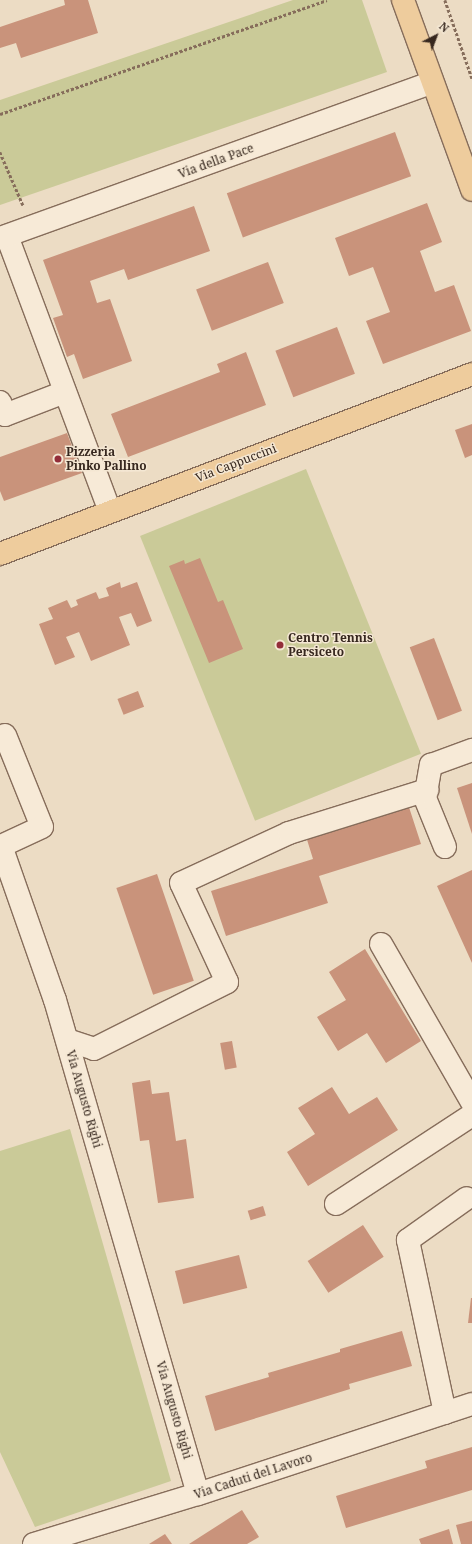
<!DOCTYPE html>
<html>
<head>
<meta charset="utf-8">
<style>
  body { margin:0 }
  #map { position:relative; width:472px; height:1544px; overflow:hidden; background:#ecdcc4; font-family:"Noto Serif",serif }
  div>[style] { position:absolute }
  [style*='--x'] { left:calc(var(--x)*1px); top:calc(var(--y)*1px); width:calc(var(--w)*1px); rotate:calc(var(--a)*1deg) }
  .green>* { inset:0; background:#caca98; transform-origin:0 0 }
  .building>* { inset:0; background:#c9937b; transform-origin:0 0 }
  .path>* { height:2.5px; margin-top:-1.25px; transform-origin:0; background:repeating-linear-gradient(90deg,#866d5b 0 3px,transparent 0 5px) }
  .roads { filter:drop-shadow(1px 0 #866d5b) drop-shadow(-1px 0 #866d5b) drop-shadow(0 1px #866d5b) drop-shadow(0 -1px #866d5b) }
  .minor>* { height:22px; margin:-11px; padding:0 11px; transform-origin:11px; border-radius:11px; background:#f7ead7 }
  .major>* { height:22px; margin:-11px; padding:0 11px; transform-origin:11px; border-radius:11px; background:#eecc9d }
  .dots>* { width:11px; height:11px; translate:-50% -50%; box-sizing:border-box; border:2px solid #f4e7d3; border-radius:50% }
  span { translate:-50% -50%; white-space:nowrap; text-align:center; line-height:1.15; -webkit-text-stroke:3px #f4e7d3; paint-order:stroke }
  .street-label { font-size:12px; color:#37281f }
  .poi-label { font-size:12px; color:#37281f; font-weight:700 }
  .left { translate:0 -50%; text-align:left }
  .north { position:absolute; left:416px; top:16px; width:40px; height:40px; -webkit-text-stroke:3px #f4e7d3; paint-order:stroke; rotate:42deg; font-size:11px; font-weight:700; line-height:16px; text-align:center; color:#37281f }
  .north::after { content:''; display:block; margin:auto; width:14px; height:18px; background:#37281f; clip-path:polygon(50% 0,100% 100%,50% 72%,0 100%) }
</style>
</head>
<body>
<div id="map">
  <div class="green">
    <div style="clip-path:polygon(293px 0,362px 0,387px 72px,0 205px,0 100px)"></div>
    <div style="left:306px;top:469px;width:307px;height:179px;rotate:68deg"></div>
    <div style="clip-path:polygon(70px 1129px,171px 1481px,35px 1527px,0 1452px,0 1151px)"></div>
  </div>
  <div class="building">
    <div style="clip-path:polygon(64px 0,88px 0,98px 33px,21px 58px,16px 43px,0 48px,0 27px,65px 5px)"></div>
    <div style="left:395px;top:132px;width:47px;height:179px;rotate:70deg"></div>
    <div style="clip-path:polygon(427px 203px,442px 242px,420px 251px,435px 292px,454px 285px,471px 331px,383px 364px,366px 321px,390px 312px,373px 267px,349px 276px,335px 238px)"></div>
    <div style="clip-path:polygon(194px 206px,210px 251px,128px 280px,124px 269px,90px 281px,97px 303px,110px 299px,132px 361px,83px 379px,74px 354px,67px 357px,53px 318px,63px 315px,43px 260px)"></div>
    <div style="left:268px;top:262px;width:44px;height:77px;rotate:69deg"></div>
    <div style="left:337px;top:327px;width:50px;height:66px;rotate:69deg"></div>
    <div style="clip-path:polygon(246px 352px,266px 405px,128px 457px,111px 414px,220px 372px,217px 364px)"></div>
    <div style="clip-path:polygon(472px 424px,472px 455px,465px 458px,455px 430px)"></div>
    <div style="clip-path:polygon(67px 433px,82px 473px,4px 501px,0 491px,0 457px)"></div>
    <div style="clip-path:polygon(200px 558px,218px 602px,223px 600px,243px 649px,209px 663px,169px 566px,184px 560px,185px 564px)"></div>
    <div style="clip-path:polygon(120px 582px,121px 588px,137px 582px,152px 621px,137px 627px,131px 613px,119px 617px,130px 645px,91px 661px,79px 632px,66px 637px,75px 657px,55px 665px,39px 624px,53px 619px,48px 608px,67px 600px,71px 608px,78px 605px,76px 600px,96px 592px,99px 599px,109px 596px,106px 588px)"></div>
    <div style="left:434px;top:638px;width:78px;height:26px;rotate:69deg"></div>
    <div style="left:138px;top:691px;width:17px;height:22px;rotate:69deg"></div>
    <div style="clip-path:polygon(472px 783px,472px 834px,457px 788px)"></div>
    <div style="clip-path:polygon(406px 798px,421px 844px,319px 876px,328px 903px,226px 936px,211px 891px,313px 859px,304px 830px)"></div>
    <div style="clip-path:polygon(472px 870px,472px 963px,437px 886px)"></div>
    <div style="left:157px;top:874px;width:113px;height:43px;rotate:71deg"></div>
    <div style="clip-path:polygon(365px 949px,421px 1041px,386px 1063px,367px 1033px,338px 1051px,317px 1017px,346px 1000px,329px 972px)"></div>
    <div style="left:232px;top:1041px;width:27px;height:12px;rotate:80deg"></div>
    <div style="clip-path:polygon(150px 1080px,152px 1094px,169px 1092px,176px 1141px,186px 1139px,194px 1198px,158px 1203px,149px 1140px,140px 1141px,132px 1083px)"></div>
    <div style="clip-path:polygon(332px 1087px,349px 1114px,377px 1097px,398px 1130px,308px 1186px,287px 1152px,315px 1134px,298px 1108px)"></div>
    <div style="left:263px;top:1206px;width:10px;height:16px;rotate:73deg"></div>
    <div style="left:363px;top:1225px;width:38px;height:66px;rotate:57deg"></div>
    <div style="left:239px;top:1255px;width:34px;height:66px;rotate:76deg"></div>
    <div style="clip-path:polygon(471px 1298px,472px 1298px,472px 1323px,468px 1323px)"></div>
    <div style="clip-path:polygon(402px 1331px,412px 1366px,349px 1384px,350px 1389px,215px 1431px,205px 1396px,269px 1377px,268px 1373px,340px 1352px,340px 1349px)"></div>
    <div style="clip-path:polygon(472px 1447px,472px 1490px,346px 1528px,336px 1496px,427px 1468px,425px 1461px)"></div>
    <div style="clip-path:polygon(242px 1510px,259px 1537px,247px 1544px,189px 1544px)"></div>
    <div style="clip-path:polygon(472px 1521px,472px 1544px,461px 1544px,456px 1525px)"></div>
    <div style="clip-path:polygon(449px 1529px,453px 1544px,421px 1544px,419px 1539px)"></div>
    <div style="clip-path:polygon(165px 1534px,172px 1544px,149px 1544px)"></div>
  </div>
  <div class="path">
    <div style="--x:445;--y:0;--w:83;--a:70.9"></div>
    <div style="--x:0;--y:114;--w:346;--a:-19.2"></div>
    <div style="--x:0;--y:152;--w:58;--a:66.5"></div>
  </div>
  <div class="roads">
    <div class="minor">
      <div style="--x:7;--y:236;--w:294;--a:69.5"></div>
      <div style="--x:0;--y:238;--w:458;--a:-19.8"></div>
      <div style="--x:0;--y:402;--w:14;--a:69"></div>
      <div style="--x:5;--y:415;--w:64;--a:-21"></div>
      <div style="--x:5;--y:735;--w:99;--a:68.1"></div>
      <div style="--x:42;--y:827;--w:45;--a:155.1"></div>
      <div style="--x:1;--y:846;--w:163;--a:70.7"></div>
      <div style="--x:55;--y:1000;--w:514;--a:73.86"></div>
      <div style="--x:445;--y:847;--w:53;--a:-112.2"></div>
      <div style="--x:425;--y:798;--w:34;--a:-80"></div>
      <div style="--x:431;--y:765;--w:44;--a:-20.1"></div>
      <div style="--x:381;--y:944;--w:182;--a:60.1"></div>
      <div style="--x:67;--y:1040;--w:28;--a:18"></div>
      <div style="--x:94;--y:1049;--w:149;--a:-26.7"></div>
      <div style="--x:227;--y:982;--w:109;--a:-114.9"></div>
      <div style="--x:181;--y:883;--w:119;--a:-24.8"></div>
      <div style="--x:289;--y:833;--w:145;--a:-17.3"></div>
      <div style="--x:336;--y:1204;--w:163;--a:-33.2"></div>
      <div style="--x:445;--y:1413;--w:177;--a:-102.1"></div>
      <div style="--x:408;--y:1240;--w:72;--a:-35.4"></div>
      <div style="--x:34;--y:1544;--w:171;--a:-17"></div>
      <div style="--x:198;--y:1494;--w:288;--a:-18.2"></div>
    </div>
    <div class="major">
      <div style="--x:403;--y:0;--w:202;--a:70"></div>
      <div style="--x:0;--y:554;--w:505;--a:-20.87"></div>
    </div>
  </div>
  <div class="dots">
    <div style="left:58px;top:459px;background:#932d39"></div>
    <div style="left:280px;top:645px;background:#932d39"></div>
  </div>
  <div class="street-label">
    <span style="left:216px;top:161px;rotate:-20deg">Via della Pace</span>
    <span style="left:236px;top:463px;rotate:-21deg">Via Cappuccini</span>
    <span style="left:84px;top:1099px;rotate:74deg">Via Augusto Righi</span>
    <span style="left:174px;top:1410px;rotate:74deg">Via Augusto Righi</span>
    <span style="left:253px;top:1476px;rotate:-18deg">Via Caduti del Lavoro</span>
  </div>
  <div class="poi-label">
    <span class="left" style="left:66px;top:459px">Pizzeria<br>Pinko Pallino</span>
    <span class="left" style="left:288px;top:645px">Centro Tennis<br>Persiceto</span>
  </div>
  <div class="north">N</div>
</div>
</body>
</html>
